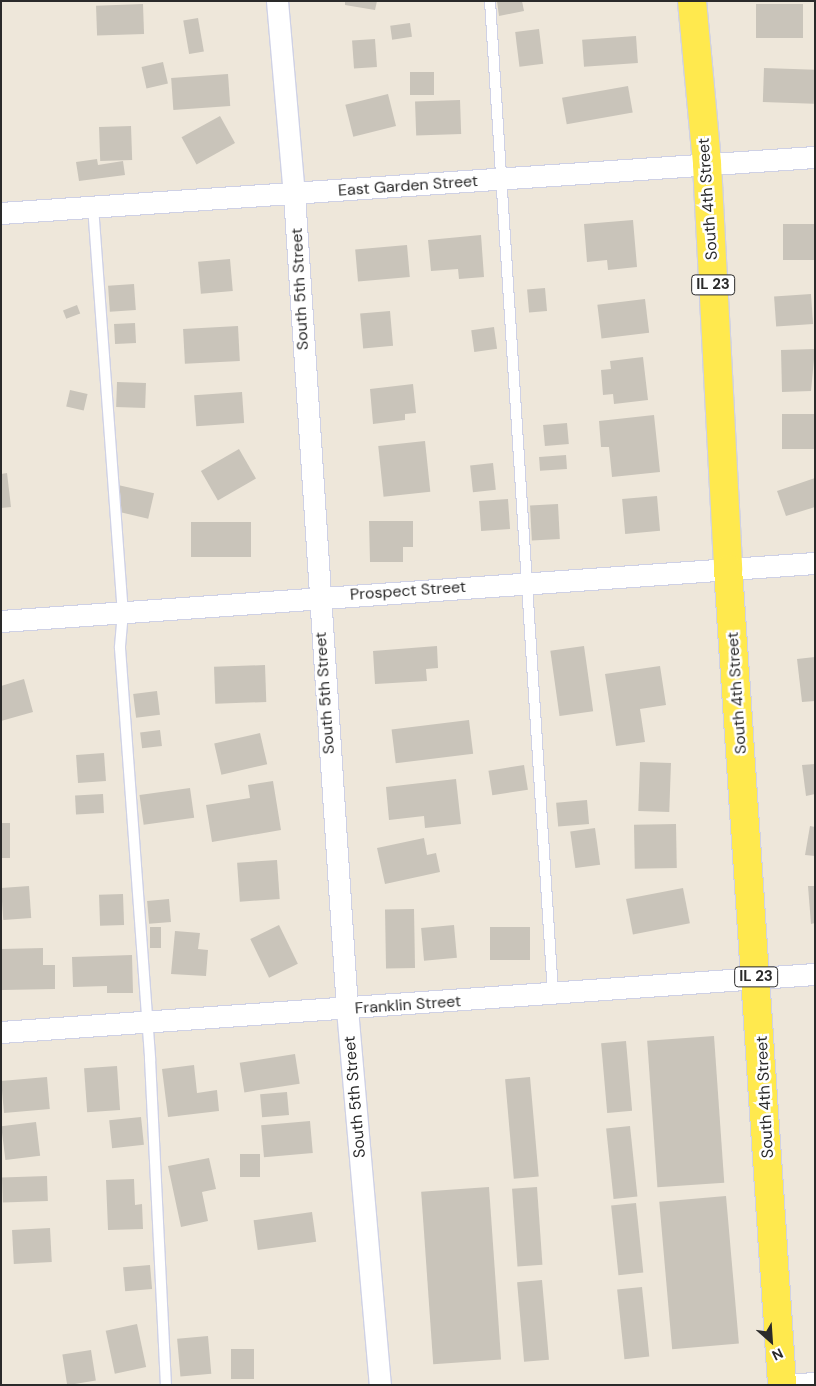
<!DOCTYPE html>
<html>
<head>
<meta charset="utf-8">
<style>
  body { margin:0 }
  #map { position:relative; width:816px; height:1386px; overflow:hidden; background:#eee7da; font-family:"DM Sans",sans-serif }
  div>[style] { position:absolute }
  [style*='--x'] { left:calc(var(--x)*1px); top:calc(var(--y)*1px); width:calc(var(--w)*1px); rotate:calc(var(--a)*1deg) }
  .building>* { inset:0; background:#c9c4ba; transform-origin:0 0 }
  .roads { filter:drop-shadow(1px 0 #cfd1e5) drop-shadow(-1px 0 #cfd1e5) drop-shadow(0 1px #cfd1e5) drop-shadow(0 -1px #cfd1e5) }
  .lane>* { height:10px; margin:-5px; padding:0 5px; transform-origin:5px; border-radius:5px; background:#fff }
  .street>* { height:21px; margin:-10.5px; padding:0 10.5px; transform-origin:10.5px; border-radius:10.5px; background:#fff }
  .primary>* { height:28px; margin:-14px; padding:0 14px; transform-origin:14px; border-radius:14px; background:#ffe94e }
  span { translate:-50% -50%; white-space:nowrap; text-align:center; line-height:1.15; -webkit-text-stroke:5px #fff; paint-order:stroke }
  .shield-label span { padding:1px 4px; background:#fff; border:1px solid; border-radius:4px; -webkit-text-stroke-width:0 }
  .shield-label { font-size:15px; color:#2a2a2a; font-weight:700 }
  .street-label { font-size:16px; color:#2a2a2a }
  .frame { position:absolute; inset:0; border:2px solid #2a2a2a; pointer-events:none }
  .north { position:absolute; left:746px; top:1316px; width:50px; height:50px; -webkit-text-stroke:4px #fff; paint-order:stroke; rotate:154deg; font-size:14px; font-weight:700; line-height:20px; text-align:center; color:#2a2a2a }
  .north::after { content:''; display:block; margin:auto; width:18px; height:22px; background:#2a2a2a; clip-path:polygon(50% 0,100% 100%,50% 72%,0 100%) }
</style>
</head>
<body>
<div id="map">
  <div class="building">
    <div style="clip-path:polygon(345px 1px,377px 1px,375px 10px,345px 5px)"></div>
    <div style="clip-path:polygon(497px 1px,522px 1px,524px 11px,499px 16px)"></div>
    <div style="left:143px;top:4px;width:30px;height:47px;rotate:88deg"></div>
    <div style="left:756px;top:4px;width:47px;height:34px"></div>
    <div style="left:198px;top:18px;width:34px;height:15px;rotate:80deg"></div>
    <div style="left:410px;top:23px;width:14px;height:20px;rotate:82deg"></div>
    <div style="left:539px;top:29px;width:35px;height:24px;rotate:83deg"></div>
    <div style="left:636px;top:36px;width:27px;height:54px;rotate:86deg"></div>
    <div style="left:375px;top:39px;width:28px;height:23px;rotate:86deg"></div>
    <div style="left:163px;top:62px;width:22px;height:22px;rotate:77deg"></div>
    <div style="left:764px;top:68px;width:51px;height:34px;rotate:2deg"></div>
    <div style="left:434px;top:72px;width:23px;height:24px;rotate:90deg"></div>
    <div style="left:228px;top:74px;width:32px;height:57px;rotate:86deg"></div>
    <div style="left:628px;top:86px;width:27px;height:67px;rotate:80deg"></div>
    <div style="left:388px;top:94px;width:33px;height:44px;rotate:76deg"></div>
    <div style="left:460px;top:100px;width:34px;height:45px;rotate:88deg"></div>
    <div style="left:220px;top:116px;width:31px;height:44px;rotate:61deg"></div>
    <div style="left:131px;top:126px;width:34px;height:32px;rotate:88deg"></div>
    <div style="clip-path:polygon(97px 159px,98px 165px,123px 161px,125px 175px,79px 181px,76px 162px)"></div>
    <div style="clip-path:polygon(633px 220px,637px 267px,608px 270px,607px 260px,587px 262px,584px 224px)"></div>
    <div style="left:815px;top:224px;width:36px;height:32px;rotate:90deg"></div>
    <div style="clip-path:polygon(481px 235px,484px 277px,459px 279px,458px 269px,431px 271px,428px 240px)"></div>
    <div style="left:407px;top:245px;width:32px;height:52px;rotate:85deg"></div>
    <div style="left:230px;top:259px;width:32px;height:32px;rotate:85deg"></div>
    <div style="left:134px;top:284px;width:26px;height:26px;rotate:86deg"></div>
    <div style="left:545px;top:288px;width:23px;height:18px;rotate:85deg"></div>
    <div style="left:811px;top:294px;width:30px;height:37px;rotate:86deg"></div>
    <div style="left:645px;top:299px;width:34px;height:48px;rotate:83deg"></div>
    <div style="left:77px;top:305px;width:9px;height:15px;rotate:69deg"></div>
    <div style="left:390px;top:311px;width:35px;height:30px;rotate:85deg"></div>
    <div style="left:135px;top:323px;width:20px;height:21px;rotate:87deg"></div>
    <div style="left:238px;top:326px;width:35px;height:55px;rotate:87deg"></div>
    <div style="left:494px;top:327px;width:22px;height:23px;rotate:82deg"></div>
    <div style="clip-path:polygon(815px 349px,811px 391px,782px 392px,781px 350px)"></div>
    <div style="clip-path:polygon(643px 357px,648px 400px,614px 404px,613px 394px,603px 395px,601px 370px,611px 369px,610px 361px)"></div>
    <div style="left:117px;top:382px;width:29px;height:25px;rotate:2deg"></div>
    <div style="clip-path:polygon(413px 384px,416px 413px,405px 414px,405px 420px,373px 424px,370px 389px)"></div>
    <div style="left:70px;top:390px;width:18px;height:17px;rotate:13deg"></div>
    <div style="left:242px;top:392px;width:31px;height:48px;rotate:86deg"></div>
    <div style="left:815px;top:414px;width:35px;height:33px;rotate:90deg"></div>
    <div style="clip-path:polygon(654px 415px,660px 472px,612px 477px,609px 447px,601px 447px,599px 421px)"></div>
    <div style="left:567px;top:423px;width:21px;height:24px;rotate:85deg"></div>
    <div style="left:425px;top:441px;width:51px;height:47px;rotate:84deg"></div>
    <div style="left:239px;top:449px;width:34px;height:44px;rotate:60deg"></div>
    <div style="left:566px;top:455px;width:14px;height:27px;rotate:86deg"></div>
    <div style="left:493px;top:463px;width:27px;height:23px;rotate:84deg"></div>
    <div style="clip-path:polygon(7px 473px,11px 507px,1px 508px,1px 474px)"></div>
    <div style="clip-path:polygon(815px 478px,815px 507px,786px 516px,777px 491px)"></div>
    <div style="left:118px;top:485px;width:37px;height:26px;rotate:13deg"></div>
    <div style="left:657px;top:496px;width:35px;height:35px;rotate:85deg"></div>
    <div style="left:508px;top:499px;width:30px;height:29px;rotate:86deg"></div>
    <div style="left:558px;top:504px;width:35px;height:28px;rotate:87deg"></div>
    <div style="clip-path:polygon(369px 521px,413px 521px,413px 547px,403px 547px,403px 562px,370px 562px)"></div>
    <div style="left:251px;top:522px;width:35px;height:60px;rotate:90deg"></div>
    <div style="clip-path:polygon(437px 646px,438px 668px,426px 669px,427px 681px,375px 684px,373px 651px)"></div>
    <div style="left:584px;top:646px;width:66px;height:34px;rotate:82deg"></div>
    <div style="clip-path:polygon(815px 657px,815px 701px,802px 702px,797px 659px)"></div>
    <div style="left:265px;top:665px;width:37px;height:51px;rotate:88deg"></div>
    <div style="clip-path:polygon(660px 666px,666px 705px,640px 709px,645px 742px,616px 746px,605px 674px)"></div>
    <div style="clip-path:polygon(24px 679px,33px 712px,1px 721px,1px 686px)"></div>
    <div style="left:157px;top:691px;width:24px;height:24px;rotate:83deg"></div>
    <div style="left:469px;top:720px;width:34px;height:78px;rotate:83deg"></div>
    <div style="left:160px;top:730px;width:16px;height:20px;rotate:83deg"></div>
    <div style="left:260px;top:733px;width:32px;height:47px;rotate:77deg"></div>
    <div style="left:104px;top:753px;width:28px;height:28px;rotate:86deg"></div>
    <div style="left:640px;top:762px;width:31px;height:49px;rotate:2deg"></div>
    <div style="clip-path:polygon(815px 764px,815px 794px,806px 796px,802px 765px)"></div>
    <div style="left:524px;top:765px;width:25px;height:36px;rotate:81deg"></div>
    <div style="clip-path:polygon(456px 779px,461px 824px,425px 828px,424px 816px,389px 820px,386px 787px)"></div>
    <div style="clip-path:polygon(273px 781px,281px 830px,212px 842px,206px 805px,250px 798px,248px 785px)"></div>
    <div style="left:190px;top:788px;width:30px;height:51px;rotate:82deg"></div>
    <div style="left:103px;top:794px;width:19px;height:28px;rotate:87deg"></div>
    <div style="left:587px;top:800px;width:24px;height:31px;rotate:85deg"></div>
    <div style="left:1px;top:823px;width:9px;height:35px"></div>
    <div style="left:676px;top:824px;width:44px;height:42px;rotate:89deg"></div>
    <div style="clip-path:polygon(810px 826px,815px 827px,815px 856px,805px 855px)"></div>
    <div style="left:595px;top:828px;width:37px;height:25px;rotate:82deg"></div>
    <div style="clip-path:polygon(424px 838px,427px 855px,436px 853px,440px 872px,385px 884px,377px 848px)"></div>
    <div style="left:277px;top:860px;width:39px;height:40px;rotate:86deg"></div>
    <div style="left:29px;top:886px;width:32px;height:28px;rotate:86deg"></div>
    <div style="clip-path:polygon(808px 886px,815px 886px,815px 923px,811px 924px)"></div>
    <div style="left:683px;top:888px;width:36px;height:58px;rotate:79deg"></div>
    <div style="left:123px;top:894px;width:31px;height:24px;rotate:88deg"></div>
    <div style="left:169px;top:899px;width:23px;height:22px;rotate:85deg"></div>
    <div style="left:414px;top:909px;width:59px;height:29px;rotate:89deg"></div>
    <div style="left:279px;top:925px;width:43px;height:32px;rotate:64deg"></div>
    <div style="left:454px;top:925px;width:33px;height:33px;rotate:85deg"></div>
    <div style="left:150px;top:927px;width:11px;height:21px"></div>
    <div style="left:490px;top:927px;width:40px;height:33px"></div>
    <div style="clip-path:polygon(175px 931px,200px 933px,198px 949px,208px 950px,206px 976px,171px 974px)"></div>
    <div style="clip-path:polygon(43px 948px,43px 965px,55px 965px,55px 989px,2px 990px,1px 949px)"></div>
    <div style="clip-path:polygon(132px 955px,133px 993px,107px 993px,107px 986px,73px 987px,72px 957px)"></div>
    <div style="left:714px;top:1036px;width:147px;height:67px;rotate:86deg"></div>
    <div style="left:626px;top:1041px;width:70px;height:25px;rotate:85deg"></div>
    <div style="left:295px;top:1054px;width:30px;height:56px;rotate:81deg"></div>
    <div style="clip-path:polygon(194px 1065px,197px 1093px,217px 1090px,219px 1111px,168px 1117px,162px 1069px)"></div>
    <div style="left:117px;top:1066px;width:44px;height:33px;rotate:86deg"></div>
    <div style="left:47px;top:1077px;width:32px;height:46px;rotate:85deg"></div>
    <div style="left:530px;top:1077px;width:100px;height:25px;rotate:85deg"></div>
    <div style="left:287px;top:1092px;width:23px;height:27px;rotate:85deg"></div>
    <div style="left:141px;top:1117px;width:28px;height:32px;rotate:84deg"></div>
    <div style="left:310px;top:1121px;width:32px;height:49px;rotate:85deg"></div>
    <div style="left:36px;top:1122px;width:34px;height:35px;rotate:83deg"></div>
    <div style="left:630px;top:1126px;width:71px;height:24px;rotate:84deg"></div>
    <div style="left:260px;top:1154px;width:23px;height:20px;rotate:90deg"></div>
    <div style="clip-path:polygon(209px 1158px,216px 1189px,202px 1192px,208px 1221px,181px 1227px,168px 1166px)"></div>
    <div style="left:47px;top:1176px;width:25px;height:45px;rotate:88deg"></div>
    <div style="clip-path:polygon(134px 1179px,135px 1205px,142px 1204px,143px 1229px,108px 1230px,106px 1180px)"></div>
    <div style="left:489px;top:1187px;width:173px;height:68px;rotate:86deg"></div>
    <div style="left:537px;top:1187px;width:78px;height:25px;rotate:86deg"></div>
    <div style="left:726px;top:1196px;width:148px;height:67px;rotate:85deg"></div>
    <div style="left:636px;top:1203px;width:70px;height:25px;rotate:84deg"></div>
    <div style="left:312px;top:1212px;width:30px;height:59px;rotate:82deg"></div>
    <div style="left:50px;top:1228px;width:34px;height:38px;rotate:87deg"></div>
    <div style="left:150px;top:1265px;width:24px;height:27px;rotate:85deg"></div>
    <div style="left:542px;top:1280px;width:80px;height:25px;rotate:85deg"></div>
    <div style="left:642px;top:1287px;width:70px;height:25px;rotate:84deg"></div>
    <div style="left:137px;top:1324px;width:44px;height:32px;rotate:78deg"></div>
    <div style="left:208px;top:1336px;width:38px;height:31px;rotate:85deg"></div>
    <div style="left:231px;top:1349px;width:23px;height:30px"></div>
    <div style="left:91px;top:1350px;width:31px;height:29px;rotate:81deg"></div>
  </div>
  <div class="roads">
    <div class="lane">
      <div style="--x:490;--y:1;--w:995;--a:86.37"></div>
      <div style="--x:93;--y:206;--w:407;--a:85.8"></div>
      <div style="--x:123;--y:612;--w:36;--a:95"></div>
      <div style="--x:120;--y:648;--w:412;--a:85.8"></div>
      <div style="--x:150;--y:1059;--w:326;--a:87.2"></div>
    </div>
    <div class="street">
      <div style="--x:277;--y:1;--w:194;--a:85"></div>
      <div style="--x:294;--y:194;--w:817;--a:86.28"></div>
      <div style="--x:347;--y:1009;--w:377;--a:85"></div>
      <div style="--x:1;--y:213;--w:816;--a:-3.94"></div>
      <div style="--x:1;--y:621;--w:816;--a:-4.08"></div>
      <div style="--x:1;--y:1032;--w:816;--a:-4.08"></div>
      <div style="--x:786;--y:1385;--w:29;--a:-4"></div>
    </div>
    <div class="primary">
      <div style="--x:692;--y:1;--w:164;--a:84.7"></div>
      <div style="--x:707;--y:164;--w:406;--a:87"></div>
      <div style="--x:728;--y:569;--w:818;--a:86.21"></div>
    </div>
  </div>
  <div class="shield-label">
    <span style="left:713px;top:285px">IL 23</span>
    <span style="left:756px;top:977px">IL 23</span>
  </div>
  <div class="street-label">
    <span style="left:408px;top:186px;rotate:-4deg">East Garden Street</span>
    <span style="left:708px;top:199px;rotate:-94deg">South 4th Street</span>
    <span style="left:300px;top:289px;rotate:-93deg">South 5th Street</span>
    <span style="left:408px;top:591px;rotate:-4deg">Prospect Street</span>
    <span style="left:325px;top:693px;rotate:-94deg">South 5th Street</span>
    <span style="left:737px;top:693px;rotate:-94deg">South 4th Street</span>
    <span style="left:408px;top:1005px;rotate:-4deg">Franklin Street</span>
    <span style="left:355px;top:1097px;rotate:-95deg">South 5th Street</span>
    <span style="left:765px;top:1097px;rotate:-93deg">South 4th Street</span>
  </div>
  <div class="frame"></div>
  <div class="north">N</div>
</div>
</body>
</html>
